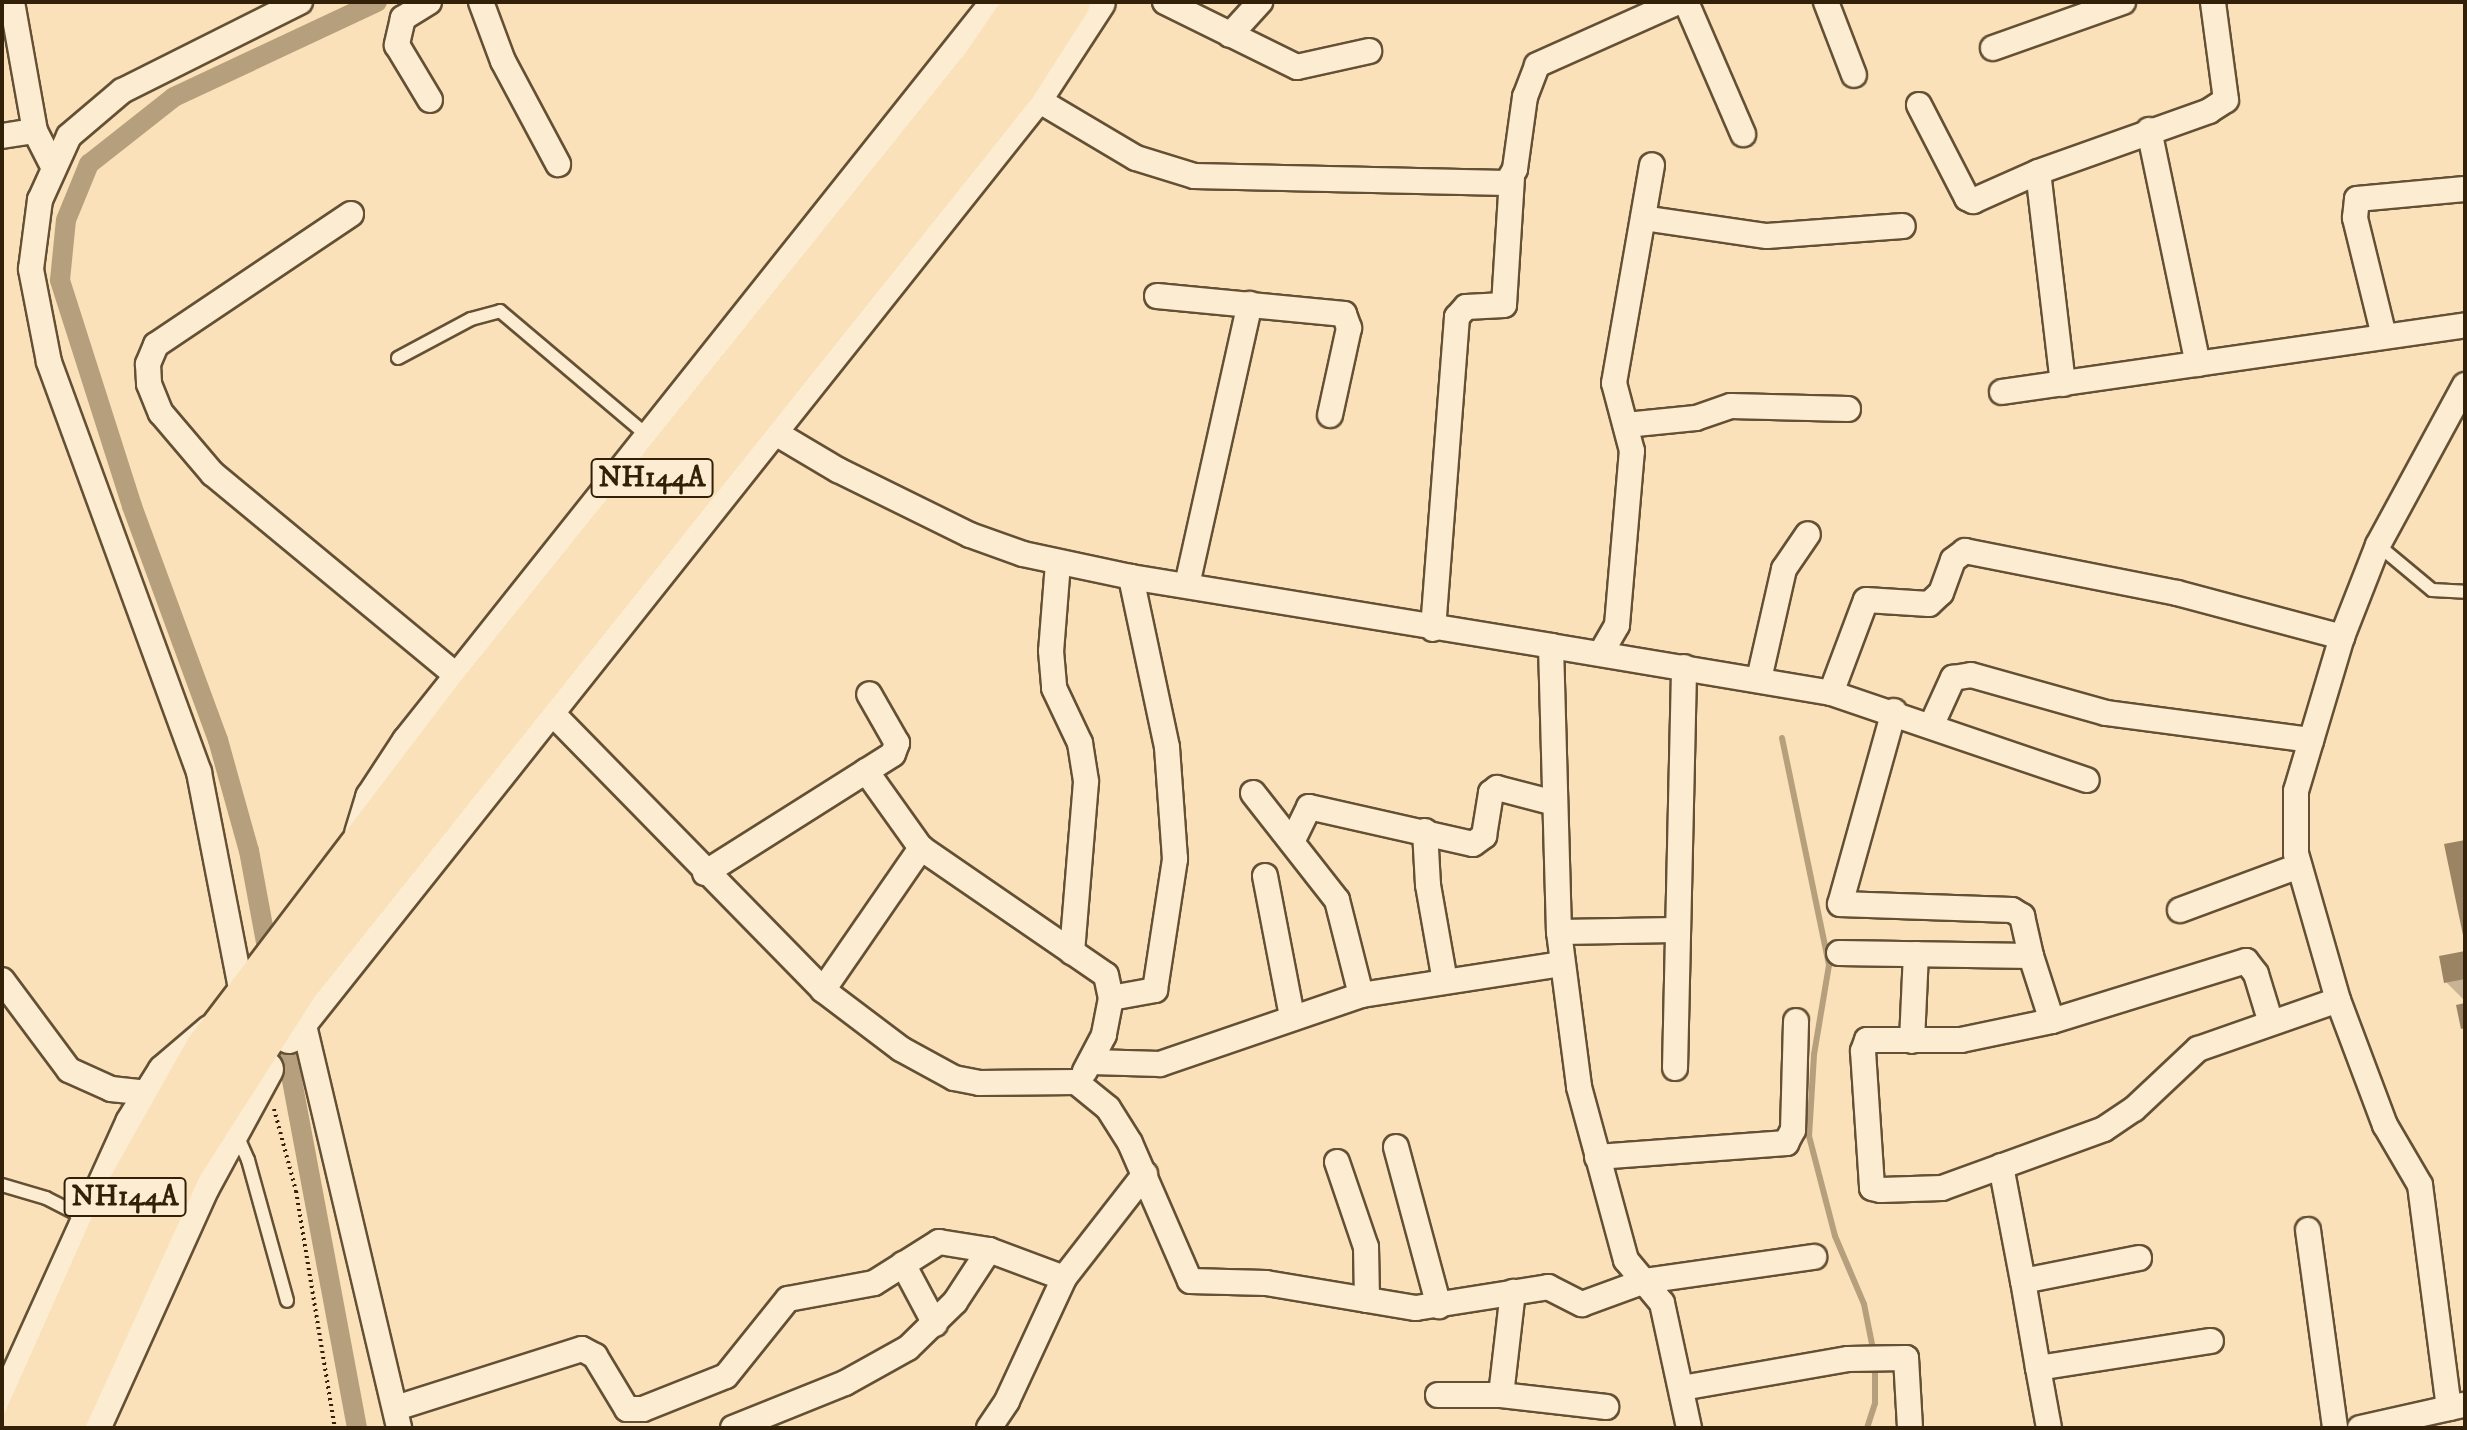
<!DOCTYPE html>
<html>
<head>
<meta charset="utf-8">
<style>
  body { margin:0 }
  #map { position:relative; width:2467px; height:1430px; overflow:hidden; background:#fae1b9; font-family:"IM FELL DW Pica",serif }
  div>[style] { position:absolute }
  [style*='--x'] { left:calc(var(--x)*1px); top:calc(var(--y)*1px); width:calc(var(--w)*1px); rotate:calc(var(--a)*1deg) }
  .shadow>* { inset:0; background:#0003 }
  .stream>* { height:6px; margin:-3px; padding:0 3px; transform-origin:3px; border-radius:3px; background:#b69f7d }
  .canal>* { height:20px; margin:-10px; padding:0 10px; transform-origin:10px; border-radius:10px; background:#b69f7d }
  .building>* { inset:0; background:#9a8464 }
  .path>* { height:4px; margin-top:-2px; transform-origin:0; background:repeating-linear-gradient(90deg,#322008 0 2px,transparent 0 6px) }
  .roads { filter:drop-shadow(2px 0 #645034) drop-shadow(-2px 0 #645034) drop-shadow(0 2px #645034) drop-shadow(0 -2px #645034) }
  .lane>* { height:12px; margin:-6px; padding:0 6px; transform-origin:6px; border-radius:6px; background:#fcecd2 }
  .street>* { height:24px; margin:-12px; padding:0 12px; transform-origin:12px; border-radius:12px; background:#fcecd2 }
  .secondary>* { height:34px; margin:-17px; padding:0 17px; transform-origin:17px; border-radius:17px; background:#fcecd2 }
  .highway>* { height:44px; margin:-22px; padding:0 22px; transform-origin:22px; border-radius:22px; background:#fae1b9 }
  span { translate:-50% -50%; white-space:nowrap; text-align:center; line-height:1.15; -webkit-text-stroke:6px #fcecd2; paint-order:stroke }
  .shield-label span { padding:2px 6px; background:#fcecd2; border:2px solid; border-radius:6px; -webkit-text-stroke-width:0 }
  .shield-label { font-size:28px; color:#322008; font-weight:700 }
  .frame { position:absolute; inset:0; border:4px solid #322008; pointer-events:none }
</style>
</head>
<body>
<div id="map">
  <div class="shadow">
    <div style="clip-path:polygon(2465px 953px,2465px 999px,2463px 999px,2446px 982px)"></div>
  </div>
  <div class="stream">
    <div style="--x:1782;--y:738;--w:232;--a:78.3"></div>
    <div style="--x:1829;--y:965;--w:91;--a:99.5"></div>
    <div style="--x:1814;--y:1055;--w:81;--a:93.5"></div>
    <div style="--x:1809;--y:1136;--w:103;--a:75.4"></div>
    <div style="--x:1835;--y:1236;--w:74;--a:66.9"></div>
    <div style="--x:1864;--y:1304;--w:51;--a:78.7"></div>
    <div style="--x:1867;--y:1428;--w:26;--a:-72"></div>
    <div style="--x:1875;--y:1403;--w:38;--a:-90"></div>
  </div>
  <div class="canal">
    <div style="--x:270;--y:964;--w:115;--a:-100.5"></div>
    <div style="--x:249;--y:851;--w:115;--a:-105.6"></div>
    <div style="--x:218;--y:740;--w:249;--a:-110.2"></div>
    <div style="--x:132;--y:506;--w:237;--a:-107.7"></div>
    <div style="--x:60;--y:280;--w:60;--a:-84.3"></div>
    <div style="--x:66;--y:220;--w:61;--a:-67.7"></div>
    <div style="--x:89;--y:164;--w:108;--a:-38.2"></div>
    <div style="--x:174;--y:97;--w:224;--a:-25.1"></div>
    <div style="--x:282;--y:1027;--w:408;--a:79.4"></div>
  </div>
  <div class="building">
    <div style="clip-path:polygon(2465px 840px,2465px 940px,2464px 940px,2444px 844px)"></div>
    <div style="clip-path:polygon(2465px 951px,2465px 979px,2444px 983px,2439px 956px)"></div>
    <div style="clip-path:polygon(2465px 1003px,2465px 1028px,2461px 1029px,2456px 1005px)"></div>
  </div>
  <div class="path">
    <div style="--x:274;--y:1109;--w:85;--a:75"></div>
    <div style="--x:296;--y:1191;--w:240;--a:80.7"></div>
  </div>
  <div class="roads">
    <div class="lane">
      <div style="--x:398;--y:358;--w:83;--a:-28.1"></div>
      <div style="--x:471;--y:319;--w:30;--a:-15"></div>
      <div style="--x:500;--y:311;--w:195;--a:40.2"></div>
      <div style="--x:2378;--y:545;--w:70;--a:39.8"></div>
      <div style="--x:2432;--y:590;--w:33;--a:3"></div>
      <div style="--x:236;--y:1133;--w:30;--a:66"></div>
      <div style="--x:248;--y:1160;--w:146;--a:74.5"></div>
      <div style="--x:2;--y:1185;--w:46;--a:16.5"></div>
      <div style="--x:46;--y:1198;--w:46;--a:27.1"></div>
    </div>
    <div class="street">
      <div style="--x:12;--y:2;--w:131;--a:79.9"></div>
      <div style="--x:35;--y:131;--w:37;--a:63"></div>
      <div style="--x:429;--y:2;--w:31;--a:148"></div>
      <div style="--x:403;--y:18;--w:28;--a:103"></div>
      <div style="--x:397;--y:45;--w:64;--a:59"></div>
      <div style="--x:481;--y:2;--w:63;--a:69.6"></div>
      <div style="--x:503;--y:61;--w:117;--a:61.9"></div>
      <div style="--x:1165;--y:2;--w:147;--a:26.2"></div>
      <div style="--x:1297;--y:67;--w:74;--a:-12.5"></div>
      <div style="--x:1686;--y:2;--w:144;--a:66.6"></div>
      <div style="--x:1826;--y:2;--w:78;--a:69"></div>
      <div style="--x:1230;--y:35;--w:45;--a:-47.7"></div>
      <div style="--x:1993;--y:48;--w:138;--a:-19.5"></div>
      <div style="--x:1023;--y:91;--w:131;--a:30.7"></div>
      <div style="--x:1136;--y:158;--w:61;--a:17.2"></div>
      <div style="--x:1194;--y:176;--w:313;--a:1.3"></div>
      <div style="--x:1507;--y:183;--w:16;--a:-60"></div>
      <div style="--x:1515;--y:169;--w:73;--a:-82.1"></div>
      <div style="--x:1525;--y:97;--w:34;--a:-69"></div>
      <div style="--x:1537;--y:65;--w:154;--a:-24.1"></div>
      <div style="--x:1919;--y:105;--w:105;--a:62.7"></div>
      <div style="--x:1967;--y:198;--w:7;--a:27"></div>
      <div style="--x:1973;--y:201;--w:71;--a:-24"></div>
      <div style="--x:2149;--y:130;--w:239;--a:78.2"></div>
      <div style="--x:2;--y:136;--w:33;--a:-9"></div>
      <div style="--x:351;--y:214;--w:235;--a:146.1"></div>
      <div style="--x:156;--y:345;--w:21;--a:113"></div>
      <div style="--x:148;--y:364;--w:20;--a:87"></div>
      <div style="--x:149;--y:384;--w:31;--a:68"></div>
      <div style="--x:161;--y:413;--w:80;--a:49.6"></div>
      <div style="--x:213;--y:474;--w:320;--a:39.6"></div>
      <div style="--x:1643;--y:218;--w:125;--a:8.3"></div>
      <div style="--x:1767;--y:236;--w:136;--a:-4.2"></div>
      <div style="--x:1157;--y:296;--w:188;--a:5.5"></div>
      <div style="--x:1344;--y:314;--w:15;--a:70"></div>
      <div style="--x:1349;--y:328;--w:89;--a:102.3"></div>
      <div style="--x:2384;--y:336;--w:122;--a:-103.8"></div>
      <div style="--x:2355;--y:218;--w:19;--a:-84"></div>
      <div style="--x:2357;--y:199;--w:108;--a:-5.3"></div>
      <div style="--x:2063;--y:384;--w:213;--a:-96.7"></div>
      <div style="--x:2038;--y:172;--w:182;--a:-19.6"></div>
      <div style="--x:2209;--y:111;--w:20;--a:-33"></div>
      <div style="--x:2226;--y:100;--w:99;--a:-97.6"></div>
      <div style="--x:2002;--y:392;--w:468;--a:-8.2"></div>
      <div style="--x:757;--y:422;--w:94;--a:30.7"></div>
      <div style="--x:838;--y:470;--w:147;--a:26.2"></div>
      <div style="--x:970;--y:535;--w:56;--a:19.7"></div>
      <div style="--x:1023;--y:554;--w:110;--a:12"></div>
      <div style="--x:1131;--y:577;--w:426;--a:9.3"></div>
      <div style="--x:1551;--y:646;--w:286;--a:88.4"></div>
      <div style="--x:1559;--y:932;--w:156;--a:82.6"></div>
      <div style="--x:1579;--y:1087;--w:179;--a:74.8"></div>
      <div style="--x:1626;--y:1260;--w:56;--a:50.1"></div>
      <div style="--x:1662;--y:1303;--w:128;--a:77.8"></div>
      <div style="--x:1626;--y:425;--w:70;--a:-5.7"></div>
      <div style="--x:1696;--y:418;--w:37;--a:-19"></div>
      <div style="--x:1731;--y:406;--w:117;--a:1.5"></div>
      <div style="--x:1058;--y:563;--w:88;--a:94.5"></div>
      <div style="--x:1051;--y:651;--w:37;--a:85"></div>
      <div style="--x:1054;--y:688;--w:61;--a:64.7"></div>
      <div style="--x:1080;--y:743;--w:39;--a:81"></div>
      <div style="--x:1086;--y:782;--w:171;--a:94.7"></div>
      <div style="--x:1187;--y:585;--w:288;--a:-77.4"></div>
      <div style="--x:1433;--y:629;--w:313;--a:-85.6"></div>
      <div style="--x:1457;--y:317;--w:13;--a:-48"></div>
      <div style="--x:1466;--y:307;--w:38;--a:-3"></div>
      <div style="--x:1504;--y:305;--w:126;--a:-86.4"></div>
      <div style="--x:1551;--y:646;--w:284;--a:9.5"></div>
      <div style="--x:1831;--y:693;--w:99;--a:-69.4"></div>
      <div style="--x:1866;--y:600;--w:63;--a:3.6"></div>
      <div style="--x:1929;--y:604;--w:16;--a:-43"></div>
      <div style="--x:1941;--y:593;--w:35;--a:-70"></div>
      <div style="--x:1953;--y:560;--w:15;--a:-37"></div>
      <div style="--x:1965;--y:551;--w:216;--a:11.2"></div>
      <div style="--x:2177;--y:593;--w:171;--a:14.9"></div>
      <div style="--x:1601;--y:653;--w:32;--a:-60"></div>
      <div style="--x:1617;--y:625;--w:175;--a:-85.1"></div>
      <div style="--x:1632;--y:451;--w:70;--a:-104.8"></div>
      <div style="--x:1614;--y:383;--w:221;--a:-80.1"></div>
      <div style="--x:1759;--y:679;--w:113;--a:-77.2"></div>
      <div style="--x:1784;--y:569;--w:42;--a:-55.6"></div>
      <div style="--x:1831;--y:693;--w:270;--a:18.8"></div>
      <div style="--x:550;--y:711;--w:390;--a:45.6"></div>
      <div style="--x:823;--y:990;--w:98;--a:37.1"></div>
      <div style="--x:901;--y:1049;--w:60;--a:28.7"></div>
      <div style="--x:954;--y:1078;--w:25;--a:11"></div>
      <div style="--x:979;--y:1083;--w:97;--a:-0.6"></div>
      <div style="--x:1076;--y:1082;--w:41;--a:39.1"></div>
      <div style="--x:1108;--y:1108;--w:41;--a:57.8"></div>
      <div style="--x:1130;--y:1143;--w:150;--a:66.5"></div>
      <div style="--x:1190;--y:1281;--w:76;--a:1.5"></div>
      <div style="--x:1266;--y:1283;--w:152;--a:9.5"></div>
      <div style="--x:1416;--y:1308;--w:134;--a:-9"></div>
      <div style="--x:1548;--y:1287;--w:38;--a:27"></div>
      <div style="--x:1582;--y:1304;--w:67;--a:-20.1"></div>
      <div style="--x:1645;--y:1281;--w:171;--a:-8.1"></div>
      <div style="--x:1894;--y:711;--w:200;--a:105.6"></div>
      <div style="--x:1840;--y:904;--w:172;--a:2"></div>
      <div style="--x:2012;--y:910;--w:12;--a:31"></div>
      <div style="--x:2022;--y:916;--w:41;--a:77.3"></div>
      <div style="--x:1932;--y:724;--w:51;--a:-65.5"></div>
      <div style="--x:1953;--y:678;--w:18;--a:-9"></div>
      <div style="--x:1971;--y:675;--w:140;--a:15.7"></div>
      <div style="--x:2106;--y:713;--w:207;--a:7.5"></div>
      <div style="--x:866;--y:771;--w:95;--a:54.5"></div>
      <div style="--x:921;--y:848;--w:224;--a:34.5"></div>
      <div style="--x:1106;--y:975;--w:24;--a:78"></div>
      <div style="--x:1111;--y:998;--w:38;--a:101"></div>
      <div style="--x:1104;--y:1035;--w:41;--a:117.8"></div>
      <div style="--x:1253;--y:793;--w:136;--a:51.9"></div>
      <div style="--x:1337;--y:900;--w:98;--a:75.8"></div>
      <div style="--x:1425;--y:831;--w:54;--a:86.8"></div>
      <div style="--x:1428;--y:885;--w:97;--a:80"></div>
      <div style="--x:1292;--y:842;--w:39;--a:-64"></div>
      <div style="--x:1309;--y:807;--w:168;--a:12.7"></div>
      <div style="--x:1473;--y:844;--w:14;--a:-36"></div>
      <div style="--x:1484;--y:836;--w:44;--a:-80.8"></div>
      <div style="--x:1491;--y:793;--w:8;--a:-40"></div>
      <div style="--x:1497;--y:788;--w:56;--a:14.5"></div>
      <div style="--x:705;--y:873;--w:222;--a:-32.3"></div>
      <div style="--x:893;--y:754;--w:12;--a:-70"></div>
      <div style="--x:897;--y:743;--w:56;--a:-119.7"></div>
      <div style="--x:1265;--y:876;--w:143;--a:79.1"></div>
      <div style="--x:2180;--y:910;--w:127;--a:-20.3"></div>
      <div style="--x:1559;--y:932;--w:118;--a:-1"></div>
      <div style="--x:1839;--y:953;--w:192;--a:0.9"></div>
      <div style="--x:2031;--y:956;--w:68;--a:72.1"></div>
      <div style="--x:2052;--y:1021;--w:93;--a:168.2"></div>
      <div style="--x:1961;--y:1040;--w:94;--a:180"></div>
      <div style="--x:1867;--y:1040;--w:12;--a:110"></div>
      <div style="--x:1863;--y:1051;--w:137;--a:86.2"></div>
      <div style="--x:1872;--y:1188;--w:9;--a:13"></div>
      <div style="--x:1881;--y:1190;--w:61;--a:-1.9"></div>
      <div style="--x:1942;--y:1188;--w:172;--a:-20"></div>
      <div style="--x:2104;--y:1129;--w:36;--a:-34"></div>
      <div style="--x:2134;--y:1109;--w:88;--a:-43.2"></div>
      <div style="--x:2198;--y:1049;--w:148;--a:-19.3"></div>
      <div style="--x:2338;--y:1000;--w:152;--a:-106"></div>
      <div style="--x:2296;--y:854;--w:63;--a:-90"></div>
      <div style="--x:2296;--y:791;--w:161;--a:-73.4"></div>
      <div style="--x:2342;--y:637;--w:99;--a:-68.6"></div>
      <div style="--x:2378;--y:545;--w:182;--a:-61.5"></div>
      <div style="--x:2;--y:980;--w:112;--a:53.3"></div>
      <div style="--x:69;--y:1070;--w:46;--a:24.3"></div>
      <div style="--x:111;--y:1089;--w:55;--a:6.2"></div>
      <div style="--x:823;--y:990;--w:173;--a:-55.4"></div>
      <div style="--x:1111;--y:998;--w:45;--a:-10.3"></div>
      <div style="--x:1155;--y:990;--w:133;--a:-81.3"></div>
      <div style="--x:1175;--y:859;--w:112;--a:-94.1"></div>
      <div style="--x:1167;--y:747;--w:174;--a:-102"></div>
      <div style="--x:2338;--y:1000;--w:134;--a:69.4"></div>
      <div style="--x:2385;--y:1125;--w:69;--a:59.7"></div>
      <div style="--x:2420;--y:1185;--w:225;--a:82.6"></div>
      <div style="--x:244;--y:1004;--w:236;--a:-101"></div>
      <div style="--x:199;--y:772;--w:437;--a:-110.1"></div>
      <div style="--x:49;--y:362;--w:95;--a:-101"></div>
      <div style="--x:31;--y:269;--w:70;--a:-82.6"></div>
      <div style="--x:40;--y:200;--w:70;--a:-65.6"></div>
      <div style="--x:69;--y:136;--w:70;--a:-40.3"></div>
      <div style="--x:122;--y:91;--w:199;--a:-26.6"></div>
      <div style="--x:302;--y:1017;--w:422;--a:76.7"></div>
      <div style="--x:2052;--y:1021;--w:203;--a:-17.2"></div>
      <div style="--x:2246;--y:961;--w:16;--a:52"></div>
      <div style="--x:2256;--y:974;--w:51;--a:73"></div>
      <div style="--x:1912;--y:1041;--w:87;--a:-87.4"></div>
      <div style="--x:1092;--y:1062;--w:68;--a:1.7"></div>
      <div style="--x:1160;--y:1064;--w:213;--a:-18.9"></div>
      <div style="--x:1361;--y:995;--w:203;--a:-8.8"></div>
      <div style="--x:1675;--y:1068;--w:401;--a:-88.7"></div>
      <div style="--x:1396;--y:1147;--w:165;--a:74.9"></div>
      <div style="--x:1597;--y:1157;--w:190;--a:-4.2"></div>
      <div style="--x:1786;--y:1143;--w:15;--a:-62"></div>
      <div style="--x:1793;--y:1130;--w:109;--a:-88.4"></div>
      <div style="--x:1337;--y:1162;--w:90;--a:71.2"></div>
      <div style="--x:1366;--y:1247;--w:53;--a:88.9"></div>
      <div style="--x:2001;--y:1166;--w:117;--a:79.2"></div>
      <div style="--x:2308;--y:1230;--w:200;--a:82.2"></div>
      <div style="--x:2139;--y:1258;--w:118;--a:168.8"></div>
      <div style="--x:2023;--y:1281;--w:88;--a:80.2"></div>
      <div style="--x:2038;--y:1368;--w:175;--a:-8.9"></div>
      <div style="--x:903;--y:1264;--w:68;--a:61.9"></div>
      <div style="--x:2038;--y:1368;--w:61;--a:79.6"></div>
      <div style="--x:1682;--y:1388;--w:169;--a:-9.9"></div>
      <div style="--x:1848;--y:1359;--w:58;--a:-1"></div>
      <div style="--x:1906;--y:1358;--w:70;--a:86.7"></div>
      <div style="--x:1438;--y:1395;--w:63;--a:0"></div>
      <div style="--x:1501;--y:1395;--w:104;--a:-83.4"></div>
      <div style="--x:1501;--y:1395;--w:106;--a:6.5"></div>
      <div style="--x:396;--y:1408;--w:195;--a:-17.6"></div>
      <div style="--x:582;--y:1349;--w:15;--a:28"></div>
      <div style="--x:595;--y:1356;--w:62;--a:58.9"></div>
      <div style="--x:627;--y:1409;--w:16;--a:0"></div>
      <div style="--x:643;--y:1409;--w:89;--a:-21.7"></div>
      <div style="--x:726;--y:1376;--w:99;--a:-51.2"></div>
      <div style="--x:788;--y:1299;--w:87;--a:-10.5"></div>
      <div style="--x:874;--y:1283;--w:77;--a:-32.2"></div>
      <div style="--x:939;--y:1242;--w:51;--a:9.1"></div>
      <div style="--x:733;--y:1428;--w:121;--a:-21.9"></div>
      <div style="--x:845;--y:1383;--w:72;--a:-29.1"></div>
      <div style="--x:908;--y:1348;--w:66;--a:-44.4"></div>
      <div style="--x:955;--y:1302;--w:62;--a:-56.8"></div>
      <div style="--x:989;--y:1250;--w:80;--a:20.5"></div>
      <div style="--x:989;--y:1428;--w:32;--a:-56"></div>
      <div style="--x:1007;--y:1401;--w:136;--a:-65.1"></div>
      <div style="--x:1064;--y:1278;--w:132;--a:-52.1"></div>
      <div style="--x:2360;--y:1428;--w:106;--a:-12.6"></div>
    </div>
    <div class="secondary">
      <div style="--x:362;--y:834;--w:38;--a:-73"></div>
      <div style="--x:373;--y:798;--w:66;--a:-56.8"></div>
      <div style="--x:409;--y:743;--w:947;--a:-51.47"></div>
      <div style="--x:289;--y:1036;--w:1200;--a:-51.5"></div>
      <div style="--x:1036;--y:97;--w:113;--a:-56.9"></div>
      <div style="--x:2;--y:1412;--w:317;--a:-65.6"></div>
      <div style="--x:133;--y:1123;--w:60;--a:-57.9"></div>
      <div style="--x:165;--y:1072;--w:62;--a:-40.4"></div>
      <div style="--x:93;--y:1428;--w:265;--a:-65.7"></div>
      <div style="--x:202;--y:1187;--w:134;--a:-61.5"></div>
    </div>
    <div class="highway">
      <div style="--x:22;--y:1428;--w:258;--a:-66"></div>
      <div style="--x:127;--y:1192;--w:163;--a:-60.6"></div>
      <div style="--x:207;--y:1050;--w:449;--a:-52.7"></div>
      <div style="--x:479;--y:693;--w:806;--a:-51.2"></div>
      <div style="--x:984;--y:65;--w:76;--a:-55.7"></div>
      <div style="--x:61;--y:1428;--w:289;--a:-65.5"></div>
      <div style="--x:181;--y:1165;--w:214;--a:-57.4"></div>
      <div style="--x:296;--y:985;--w:1151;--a:-51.39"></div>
      <div style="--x:1014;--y:86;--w:100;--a:-57.3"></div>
    </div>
  </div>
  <div class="shield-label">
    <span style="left:652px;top:478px">NH144A</span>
    <span style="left:125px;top:1197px">NH144A</span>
  </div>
  <div class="frame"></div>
</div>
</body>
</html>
